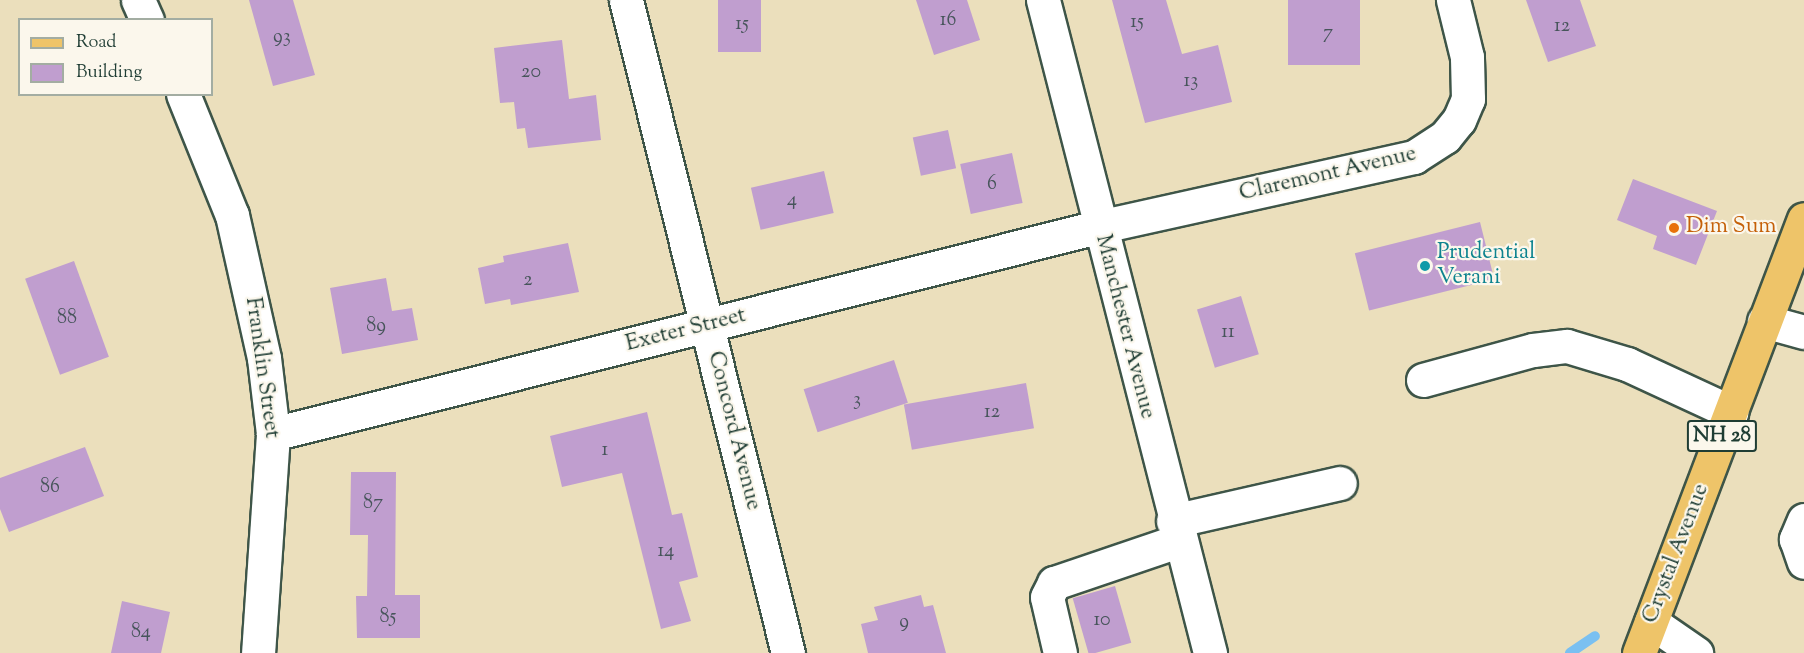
<!DOCTYPE html>
<html>
<head>
<meta charset="utf-8">
<style>
  body { margin:0 }
  #map { position:relative; width:1804px; height:653px; overflow:hidden; background:#ebdfbc; font-family:"Sorts Mill Goudy",serif }
  div>[style] { position:absolute }
  [style*='--x'] { left:calc(var(--x)*1px); top:calc(var(--y)*1px); width:calc(var(--w)*1px); rotate:calc(var(--a)*1deg) }
  .stream>* { height:10px; margin:-5px; padding:0 5px; transform-origin:5px; border-radius:5px; background:#7ac0f1 }
  .building>* { inset:0; background:#c09ecf; transform-origin:0 0 }
  .roads { filter:drop-shadow(2px 0 #3e5548) drop-shadow(-2px 0 #3e5548) drop-shadow(0 2px #3e5548) drop-shadow(0 -2px #3e5548) }
  .minor>* { height:33px; margin:-16.5px; padding:0 16.5px; transform-origin:16.5px; border-radius:16.5px; background:#fff }
  .major>* { height:33px; margin:-16.5px; padding:0 16.5px; transform-origin:16.5px; border-radius:16.5px; background:#eec469 }
  .dots>* { width:16px; height:16px; translate:-50% -50%; box-sizing:border-box; border:3px solid #fbf7ec; border-radius:50% }
  span { translate:-50% -50%; white-space:nowrap; text-align:center; line-height:1.15; -webkit-text-stroke:4.5px #fbf7ec; paint-order:stroke }
  .number-label { font-size:20px; color:#47555b }
  .number-label span { -webkit-text-stroke-width:0 }
  .shield-label span { padding:2px 4px; background:#fbf7ec; border:2px solid; border-radius:4px; -webkit-text-stroke-width:0 }
  .shield-label { font-size:21px; color:#1f3d34; font-weight:700 }
  .street-label { font-size:22px; color:#1f3d34 }
  .food-label { font-size:22px; color:#c56008 }
  .left { translate:0 -50%; text-align:left }
  .culture-label { font-size:22px; color:#0d838f }
  .legend { position:absolute; left:18px; top:18px; width:195px; height:78px; box-sizing:border-box; background:#fbf7ec; border:2px solid #a3ada2; margin:0; padding:8px 10px; list-style:none; font-size:18px; color:#1f3d34 }
  .legend li { display:flex; align-items:center; gap:12px; height:30px }
  .legend b { width:30px; border:2px solid #a3ada2 }
</style>
</head>
<body>
<div id="map">
  <div class="stream">
    <div style="--x:1570;--y:653;--w:30;--a:-34"></div>
  </div>
  <div class="building">
    <div style="clip-path:polygon(249px 0,293px 0,315px 75px,273px 86px)"></div>
    <div style="left:718px;top:0;width:43px;height:52px"></div>
    <div style="clip-path:polygon(916px 0,967px 0,980px 40px,934px 55px)"></div>
    <div style="clip-path:polygon(1112px 0,1166px 0,1182px 54px,1218px 45px,1232px 102px,1145px 123px)"></div>
    <div style="left:1288px;top:0;width:72px;height:65px"></div>
    <div style="clip-path:polygon(1526px 0,1580px 0,1596px 46px,1548px 62px)"></div>
    <div style="clip-path:polygon(562px 40px,569px 99px,596px 95px,601px 140px,528px 148px,525px 128px,517px 129px,514px 102px,500px 103px,494px 48px)"></div>
    <div style="left:948px;top:130px;width:39px;height:36px;rotate:78deg"></div>
    <div style="left:1012px;top:153px;width:51px;height:53px;rotate:78deg"></div>
    <div style="left:824px;top:171px;width:43px;height:75px;rotate:77deg"></div>
    <div style="clip-path:polygon(1633px 179px,1717px 211px,1696px 265px,1653px 249px,1657px 236px,1617px 220px)"></div>
    <div style="left:1480px;top:222px;width:59px;height:129px;rotate:76deg"></div>
    <div style="clip-path:polygon(568px 243px,579px 292px,511px 305px,510px 299px,485px 304px,478px 268px,504px 262px,503px 256px)"></div>
    <div style="left:74px;top:261px;width:102px;height:52px;rotate:70deg"></div>
    <div style="clip-path:polygon(386px 278px,392px 311px,412px 308px,418px 340px,342px 354px,330px 288px)"></div>
    <div style="left:1241px;top:296px;width:61px;height:46px;rotate:73deg"></div>
    <div style="left:894px;top:360px;width:45px;height:95px;rotate:72deg"></div>
    <div style="left:1026px;top:383px;width:46px;height:124px;rotate:80deg"></div>
    <div style="clip-path:polygon(647px 412px,672px 515px,682px 513px,698px 577px,679px 582px,691px 621px,661px 629px,622px 473px,562px 487px,550px 436px)"></div>
    <div style="clip-path:polygon(85px 447px,104px 496px,9px 532px,0 509px,0 478px)"></div>
    <div style="clip-path:polygon(351px 472px,396px 472px,395px 595px,420px 595px,420px 638px,357px 638px,356px 596px,367px 596px,368px 535px,350px 535px)"></div>
    <div style="left:1115px;top:586px;width:59px;height:44px;rotate:74deg"></div>
    <div style="clip-path:polygon(921px 595px,924px 607px,933px 605px,946px 653px,868px 653px,861px 624px,878px 620px,874px 607px)"></div>
    <div style="clip-path:polygon(122px 601px,170px 612px,161px 653px,111px 653px)"></div>
  </div>
  <div class="roads">
    <div class="minor">
      <div style="--x:138;--y:0;--w:22;--a:66"></div>
      <div style="--x:626;--y:0;--w:673;--a:76.07"></div>
      <div style="--x:1043;--y:0;--w:674;--a:75.65"></div>
      <div style="--x:183;--y:94;--w:131;--a:68"></div>
      <div style="--x:232;--y:215;--w:147;--a:77.4"></div>
      <div style="--x:264;--y:358;--w:77;--a:83.2"></div>
      <div style="--x:273;--y:434;--w:220;--a:93.9"></div>
      <div style="--x:1764;--y:321;--w:41;--a:15.4"></div>
      <div style="--x:1423;--y:380;--w:114;--a:-15.3"></div>
      <div style="--x:1533;--y:350;--w:34;--a:-7"></div>
      <div style="--x:1567;--y:346;--w:63;--a:16.7"></div>
      <div style="--x:1627;--y:364;--w:115;--a:24.8"></div>
      <div style="--x:273;--y:434;--w:851;--a:-14.09"></div>
      <div style="--x:1098;--y:227;--w:324;--a:-12.5"></div>
      <div style="--x:1414;--y:157;--w:37;--a:-33"></div>
      <div style="--x:1445;--y:137;--w:22;--a:-51"></div>
      <div style="--x:1459;--y:120;--w:23;--a:-67"></div>
      <div style="--x:1468;--y:99;--w:42;--a:-91.4"></div>
      <div style="--x:1467;--y:57;--w:59;--a:-103.8"></div>
      <div style="--x:1804;--y:520;--w:21;--a:113"></div>
      <div style="--x:1796;--y:539;--w:24;--a:71"></div>
      <div style="--x:1173;--y:521;--w:171;--a:-12.8"></div>
      <div style="--x:1651;--y:622;--w:55;--a:34.6"></div>
      <div style="--x:1060;--y:653;--w:57;--a:-103.1"></div>
      <div style="--x:1047;--y:597;--w:16;--a:-63"></div>
      <div style="--x:1054;--y:583;--w:131;--a:-18.7"></div>
    </div>
    <div class="major">
      <div style="--x:1639;--y:653;--w:464;--a:-69.2"></div>
    </div>
  </div>
  <div class="dots">
    <div style="left:1674px;top:228px;background:#e8710a"></div>
    <div style="left:1425px;top:266px;background:#0f9aa8"></div>
  </div>
  <div class="number-label">
    <span style="left:948px;top:20px">16</span>
    <span style="left:1137px;top:22px">15</span>
    <span style="left:742px;top:24px">15</span>
    <span style="left:1562px;top:26px">12</span>
    <span style="left:1328px;top:33px">7</span>
    <span style="left:282px;top:37px">93</span>
    <span style="left:531px;top:72px">20</span>
    <span style="left:1191px;top:81px">13</span>
    <span style="left:992px;top:184px">6</span>
    <span style="left:792px;top:200px">4</span>
    <span style="left:528px;top:280px">2</span>
    <span style="left:67px;top:318px">88</span>
    <span style="left:376px;top:326px">89</span>
    <span style="left:1228px;top:332px">11</span>
    <span style="left:857px;top:400px">3</span>
    <span style="left:992px;top:412px">12</span>
    <span style="left:605px;top:450px">1</span>
    <span style="left:50px;top:487px">86</span>
    <span style="left:373px;top:503px">87</span>
    <span style="left:666px;top:551px">14</span>
    <span style="left:388px;top:617px">85</span>
    <span style="left:1102px;top:620px">10</span>
    <span style="left:904px;top:622px">9</span>
    <span style="left:141px;top:632px">84</span>
  </div>
  <div class="shield-label">
    <span style="left:1722px;top:436px">NH 28</span>
  </div>
  <div class="street-label">
    <span style="left:1328px;top:175px;rotate:-13deg">Claremont Avenue</span>
    <span style="left:1124px;top:327px;rotate:76deg">Manchester Avenue</span>
    <span style="left:686px;top:331px;rotate:-14deg">Exeter Street</span>
    <span style="left:261px;top:368px;rotate:82deg">Franklin Street</span>
    <span style="left:733px;top:431px;rotate:76deg">Concord Avenue</span>
    <span style="left:1677px;top:554px;rotate:-69deg">Crystal Avenue</span>
  </div>
  <div class="food-label">
    <span class="left" style="left:1686px;top:228px">Dim Sum</span>
  </div>
  <div class="culture-label">
    <span class="left" style="left:1437px;top:266px">Prudential<br>Verani</span>
  </div>
  <ul class="legend">
  <li><b style="height:8px;background:#eec469"></b>Road</li>
  <li><b style="height:16px;background:#c09ecf"></b>Building</li>
  </ul>
</div>
</body>
</html>
